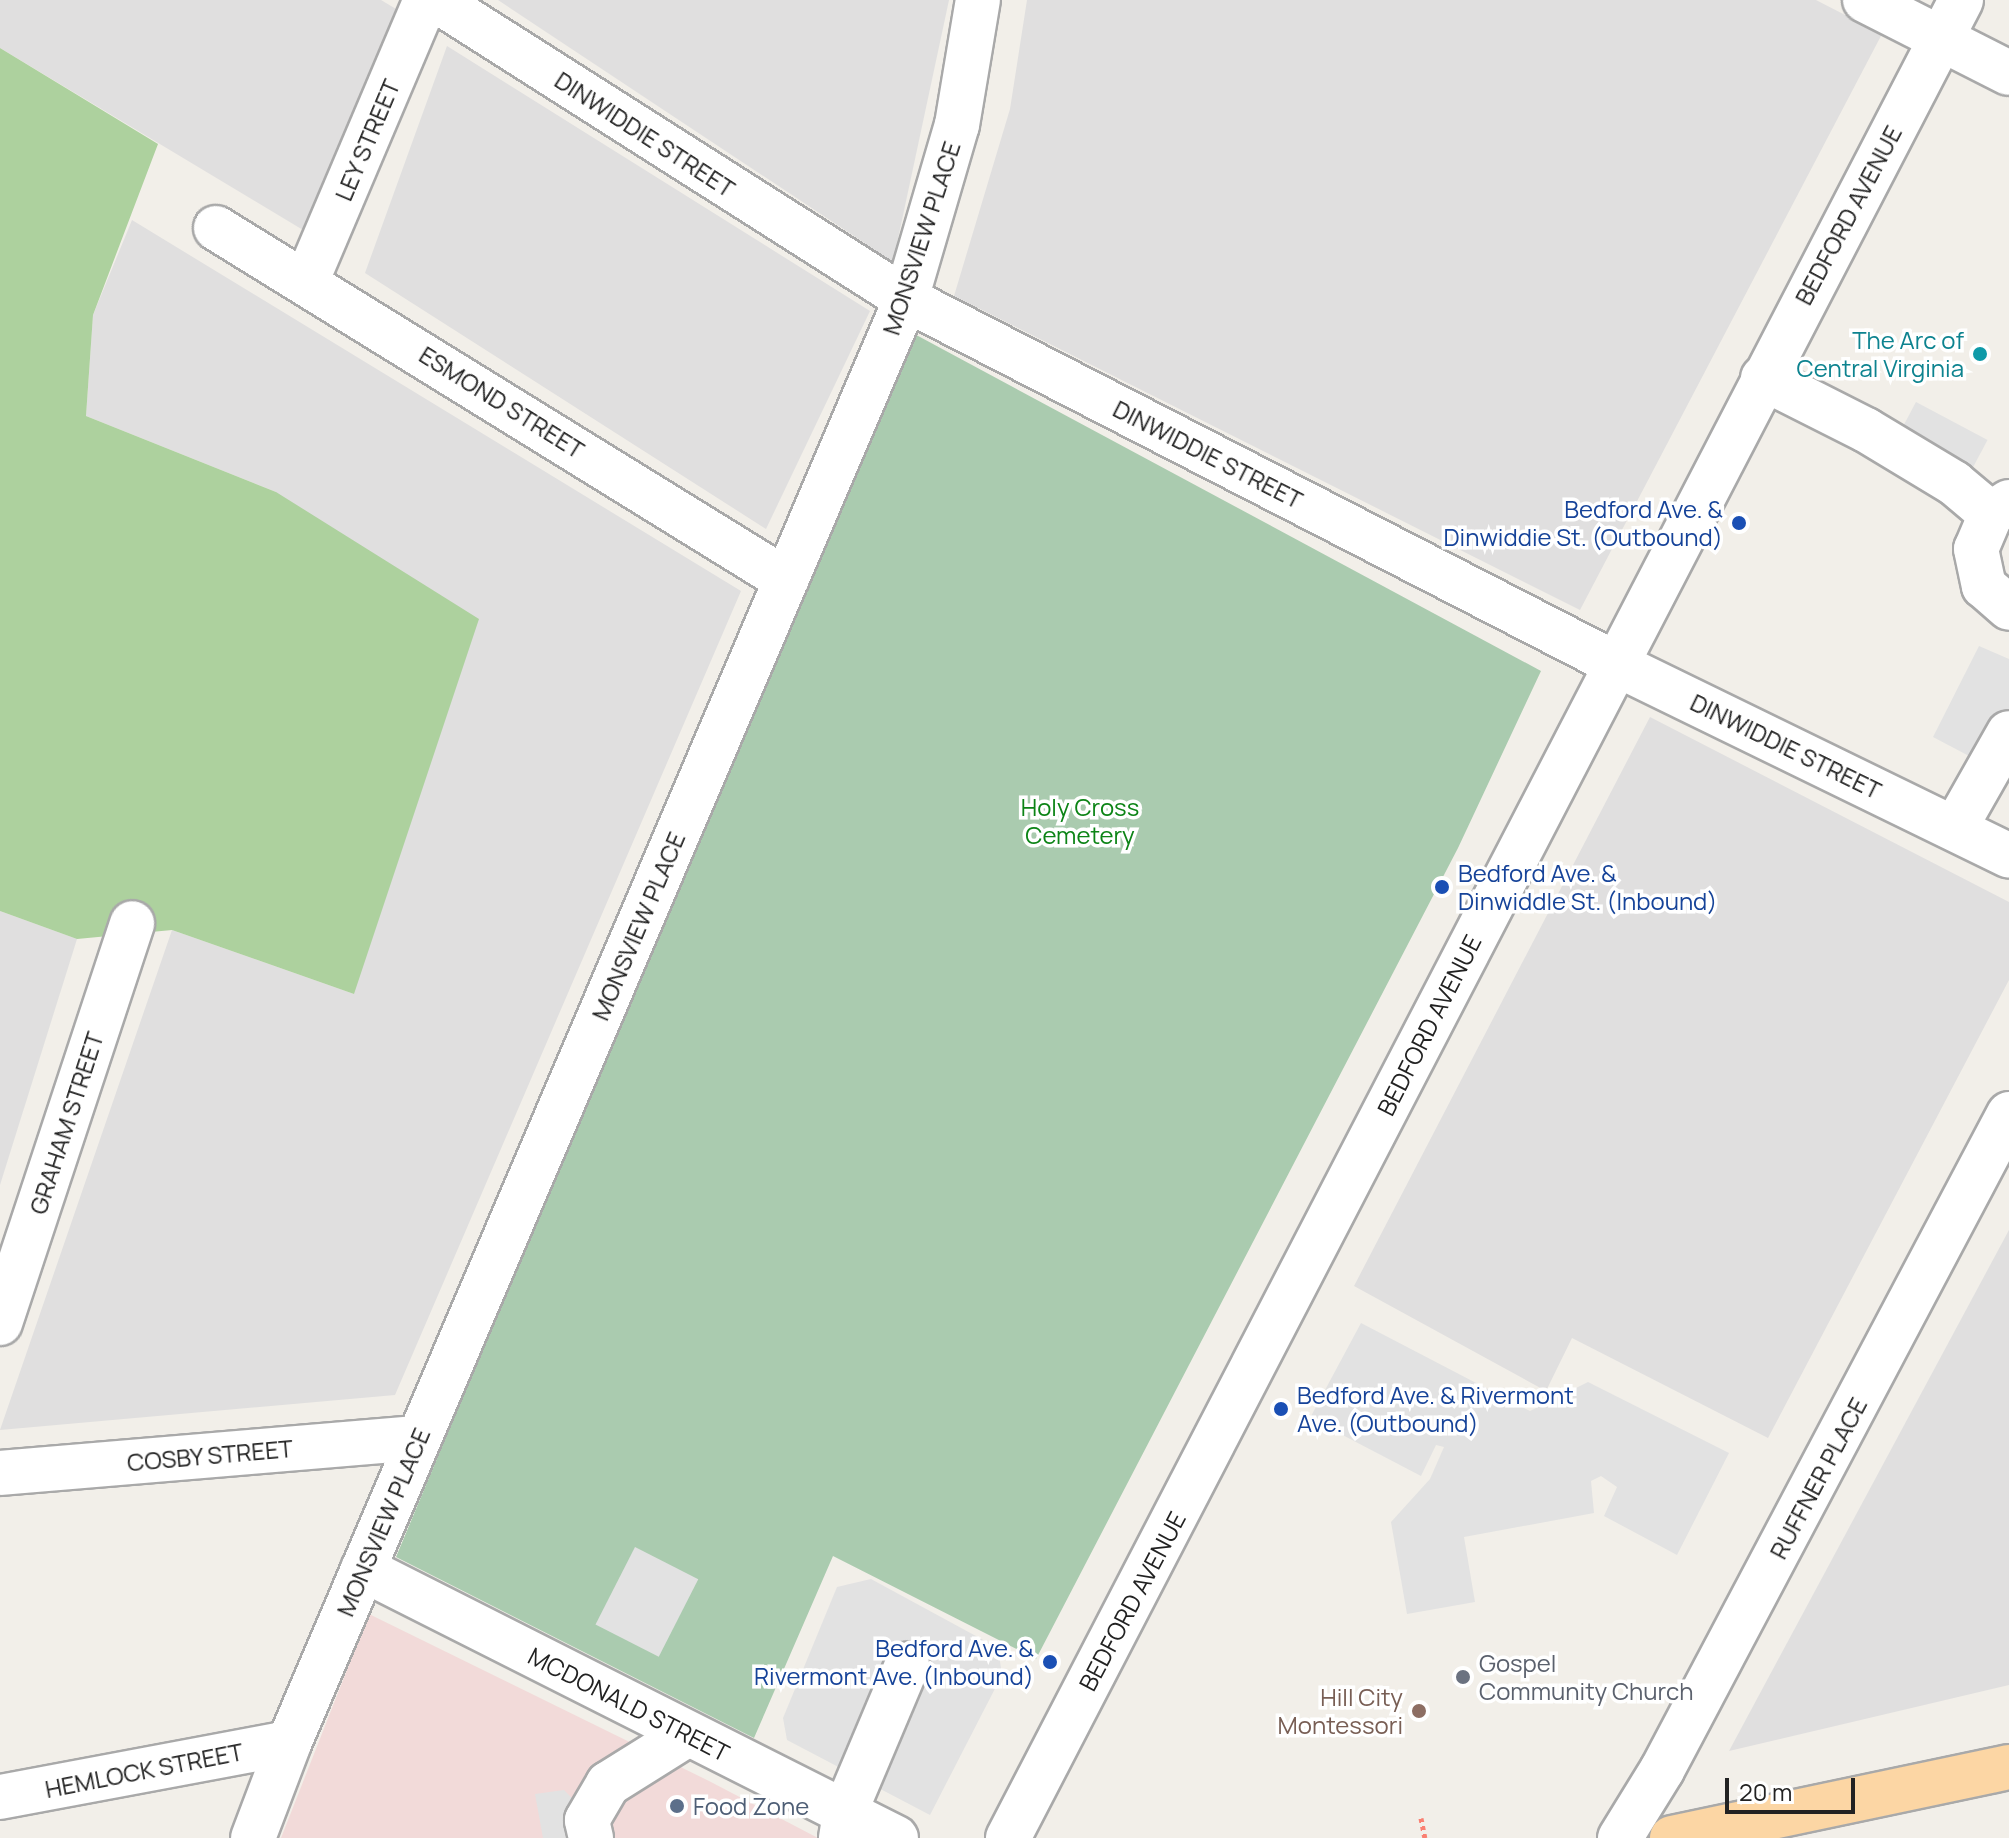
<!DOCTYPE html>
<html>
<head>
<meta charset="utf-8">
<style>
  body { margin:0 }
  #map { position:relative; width:2009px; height:1838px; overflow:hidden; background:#f2efe9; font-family:Manrope,sans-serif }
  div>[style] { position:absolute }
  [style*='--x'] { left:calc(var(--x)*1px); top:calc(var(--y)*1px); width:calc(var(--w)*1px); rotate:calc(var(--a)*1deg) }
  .residential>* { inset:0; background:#e0dfdf }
  .commercial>* { inset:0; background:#f2dad9 }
  .forest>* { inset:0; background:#add19e }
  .cemetery>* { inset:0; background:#aacbaf }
  .parking>* { inset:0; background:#e2e2e2; transform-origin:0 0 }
  .path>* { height:5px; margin-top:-2.5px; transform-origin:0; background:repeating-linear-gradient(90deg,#fa8072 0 4px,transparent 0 8px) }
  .roads { filter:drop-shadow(2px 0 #a9a9a9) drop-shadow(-2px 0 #a9a9a9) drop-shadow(0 2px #a9a9a9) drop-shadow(0 -2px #a9a9a9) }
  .minor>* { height:44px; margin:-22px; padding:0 22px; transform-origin:22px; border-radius:22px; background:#fff }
  .major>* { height:44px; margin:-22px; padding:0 22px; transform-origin:22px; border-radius:22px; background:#fcd6a4 }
  .dots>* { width:22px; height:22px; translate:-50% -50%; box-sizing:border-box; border:4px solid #fff; border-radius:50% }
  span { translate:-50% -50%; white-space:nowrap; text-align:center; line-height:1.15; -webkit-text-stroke:7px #fff; paint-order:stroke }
  .street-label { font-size:24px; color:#222 }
  .culture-label { font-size:24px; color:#0d838f }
  .right { translate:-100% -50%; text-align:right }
  .transit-label { font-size:24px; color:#164399 }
  .left { translate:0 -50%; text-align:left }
  .park-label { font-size:24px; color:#0c8416 }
  .worship-label { font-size:24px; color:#5b616d }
  .education-label { font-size:24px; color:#785e54 }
  .service-label { font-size:24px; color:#4e5e75 }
  .scale { position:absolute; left:1725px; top:1778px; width:130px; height:36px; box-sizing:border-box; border:4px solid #222; border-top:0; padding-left:10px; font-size:24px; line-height:28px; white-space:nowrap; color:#222; -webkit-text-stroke:6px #fff; paint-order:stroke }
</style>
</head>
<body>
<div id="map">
  <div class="residential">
    <div style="clip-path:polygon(0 0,381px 0,401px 12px,308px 233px,0 48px)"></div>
    <div style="clip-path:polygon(498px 0,949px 0,893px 262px)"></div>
    <div style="clip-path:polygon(1027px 0,1816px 0,1882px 34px,1580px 610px,954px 296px,1010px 109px)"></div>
    <div style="clip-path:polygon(447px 46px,870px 311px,766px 529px,365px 273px)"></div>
    <div style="clip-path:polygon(132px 220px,741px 591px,395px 1395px,0 1430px,172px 930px,354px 994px,276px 492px,86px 416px,93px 315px)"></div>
    <div style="clip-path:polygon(1650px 717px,2009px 902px,2009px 980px,1768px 1438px,1572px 1338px,1546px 1391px,1354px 1286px)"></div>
    <div style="clip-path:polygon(0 911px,77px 939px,0 1185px)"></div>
    <div style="clip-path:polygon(2009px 1230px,2009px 1685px,1729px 1751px)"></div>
  </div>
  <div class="commercial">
    <div style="clip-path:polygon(369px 1614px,709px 1781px,818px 1838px,281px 1838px)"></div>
  </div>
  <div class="forest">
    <div style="clip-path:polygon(0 48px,158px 144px,93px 315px,86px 416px,276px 492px,479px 619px,354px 994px,172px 930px,77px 939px,0 911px)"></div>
  </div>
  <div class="cemetery">
    <div style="clip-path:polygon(907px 330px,1541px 671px,1458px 848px,1036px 1659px,833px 1556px,754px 1738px,396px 1557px)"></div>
  </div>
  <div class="parking">
    <div style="left:1916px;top:402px;width:81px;height:38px;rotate:28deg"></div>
    <div style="clip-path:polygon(1979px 646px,2009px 659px,2009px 777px,1933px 737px)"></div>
    <div style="clip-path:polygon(1361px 1323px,1530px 1411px,1588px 1382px,1729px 1453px,1677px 1555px,1604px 1516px,1617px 1487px,1601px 1476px,1591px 1481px,1594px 1513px,1464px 1537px,1475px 1602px,1407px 1614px,1391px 1522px,1430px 1479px,1444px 1447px,1436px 1445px,1421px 1476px,1310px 1418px)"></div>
    <div style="left:635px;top:1547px;width:71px;height:87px;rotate:27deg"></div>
    <div style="clip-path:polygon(871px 1579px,998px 1648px,1002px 1675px,930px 1815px,787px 1740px,783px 1718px,837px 1587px)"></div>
    <div style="clip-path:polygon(564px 1790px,611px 1838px,543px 1838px,535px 1794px)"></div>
  </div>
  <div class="path">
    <div style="--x:1421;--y:1818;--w:20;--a:79"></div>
  </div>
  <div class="roads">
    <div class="minor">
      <div style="--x:436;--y:0;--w:557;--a:32.46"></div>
      <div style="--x:906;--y:299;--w:798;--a:27.21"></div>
      <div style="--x:1616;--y:664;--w:437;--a:26"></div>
      <div style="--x:1865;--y:0;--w:161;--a:26.9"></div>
      <div style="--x:216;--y:228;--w:670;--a:31.7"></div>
      <div style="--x:307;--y:280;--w:304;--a:-67"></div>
      <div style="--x:1763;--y:378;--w:115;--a:26.8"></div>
      <div style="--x:1866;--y:430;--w:103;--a:31.1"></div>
      <div style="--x:1954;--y:483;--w:48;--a:40"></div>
      <div style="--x:2009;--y:502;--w:22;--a:146"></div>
      <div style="--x:1991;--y:514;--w:38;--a:113"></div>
      <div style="--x:1976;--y:549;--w:38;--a:78"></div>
      <div style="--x:1984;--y:586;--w:33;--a:41"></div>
      <div style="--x:1955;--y:828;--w:109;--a:-60.4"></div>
      <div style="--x:0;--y:1323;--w:421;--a:-71.7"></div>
      <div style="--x:0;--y:1473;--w:420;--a:-4.8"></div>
      <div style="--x:363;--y:1569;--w:597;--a:26.78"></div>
      <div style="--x:0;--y:1797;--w:294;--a:-10.6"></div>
      <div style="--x:253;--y:1838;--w:102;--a:-69.2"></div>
      <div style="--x:289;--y:1743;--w:1570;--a:-66.86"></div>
      <div style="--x:906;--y:299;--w:181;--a:-73.7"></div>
      <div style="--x:957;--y:125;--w:127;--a:-80.5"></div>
      <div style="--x:591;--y:1838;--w:18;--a:-103"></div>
      <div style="--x:587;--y:1820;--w:42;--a:-59.7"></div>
      <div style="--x:608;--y:1784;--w:94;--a:-32"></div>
      <div style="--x:841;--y:1838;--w:26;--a:-81"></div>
      <div style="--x:845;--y:1812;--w:160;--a:-67.1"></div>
      <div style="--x:1008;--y:1838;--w:2070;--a:-62.59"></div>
      <div style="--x:1620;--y:1838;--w:80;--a:-58.3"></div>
      <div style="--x:1662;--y:1770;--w:742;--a:-62.12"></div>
    </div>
    <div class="major">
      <div style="--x:1672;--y:1838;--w:344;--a:-11.9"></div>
    </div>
  </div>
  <div class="dots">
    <div style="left:1980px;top:354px;background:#0f9aa8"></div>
    <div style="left:1739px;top:523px;background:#1a4fb4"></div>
    <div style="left:1442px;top:887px;background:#1a4fb4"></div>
    <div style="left:1281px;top:1409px;background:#1a4fb4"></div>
    <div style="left:1050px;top:1662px;background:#1a4fb4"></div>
    <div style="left:1463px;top:1677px;background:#6b7280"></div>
    <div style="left:1419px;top:1711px;background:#8d6e63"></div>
    <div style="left:677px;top:1806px;background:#5c6f8a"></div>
  </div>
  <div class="street-label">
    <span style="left:645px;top:134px;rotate:33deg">DINWIDDIE STREET</span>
    <span style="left:367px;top:140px;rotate:-67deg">LEY STREET</span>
    <span style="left:1848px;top:215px;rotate:-62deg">BEDFORD AVENUE</span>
    <span style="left:921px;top:238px;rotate:-72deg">MONSVIEW PLACE</span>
    <span style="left:502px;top:402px;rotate:32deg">ESMOND STREET</span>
    <span style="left:1208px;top:454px;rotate:27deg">DINWIDDIE STREET</span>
    <span style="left:1786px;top:746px;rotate:26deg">DINWIDDIE STREET</span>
    <span style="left:638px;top:926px;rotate:-67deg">MONSVIEW PLACE</span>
    <span style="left:1429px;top:1025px;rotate:-63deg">BEDFORD AVENUE</span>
    <span style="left:66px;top:1123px;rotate:-72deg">GRAHAM STREET</span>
    <span style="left:210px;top:1455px;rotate:-5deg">COSBY STREET</span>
    <span style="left:1818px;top:1478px;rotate:-62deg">RUFFNER PLACE</span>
    <span style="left:383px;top:1522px;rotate:-67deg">MONSVIEW PLACE</span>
    <span style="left:1132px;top:1601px;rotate:-62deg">BEDFORD AVENUE</span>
    <span style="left:629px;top:1704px;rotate:27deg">MCDONALD STREET</span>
    <span style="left:144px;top:1770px;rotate:-11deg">HEMLOCK STREET</span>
  </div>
  <div class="culture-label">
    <span class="right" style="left:1964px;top:354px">The Arc of<br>Central Virginia</span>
  </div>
  <div class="transit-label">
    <span class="right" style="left:1723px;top:523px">Bedford Ave. &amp;<br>Dinwiddie St. (Outbound)</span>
    <span class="left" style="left:1458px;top:887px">Bedford Ave. &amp;<br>Dinwiddle St. (Inbound)</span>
    <span class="left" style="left:1297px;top:1409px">Bedford Ave. &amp; Rivermont<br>Ave. (Outbound)</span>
    <span class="right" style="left:1034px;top:1662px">Bedford Ave. &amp;<br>Rivermont Ave. (Inbound)</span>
  </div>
  <div class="park-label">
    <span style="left:1080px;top:821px">Holy Cross<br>Cemetery</span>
  </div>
  <div class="worship-label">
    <span class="left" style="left:1479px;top:1677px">Gospel<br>Community Church</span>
  </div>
  <div class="education-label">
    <span class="right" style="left:1403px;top:1711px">Hill City<br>Montessori</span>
  </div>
  <div class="service-label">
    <span class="left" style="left:693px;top:1806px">Food Zone</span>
  </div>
  <div class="scale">20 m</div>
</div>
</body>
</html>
